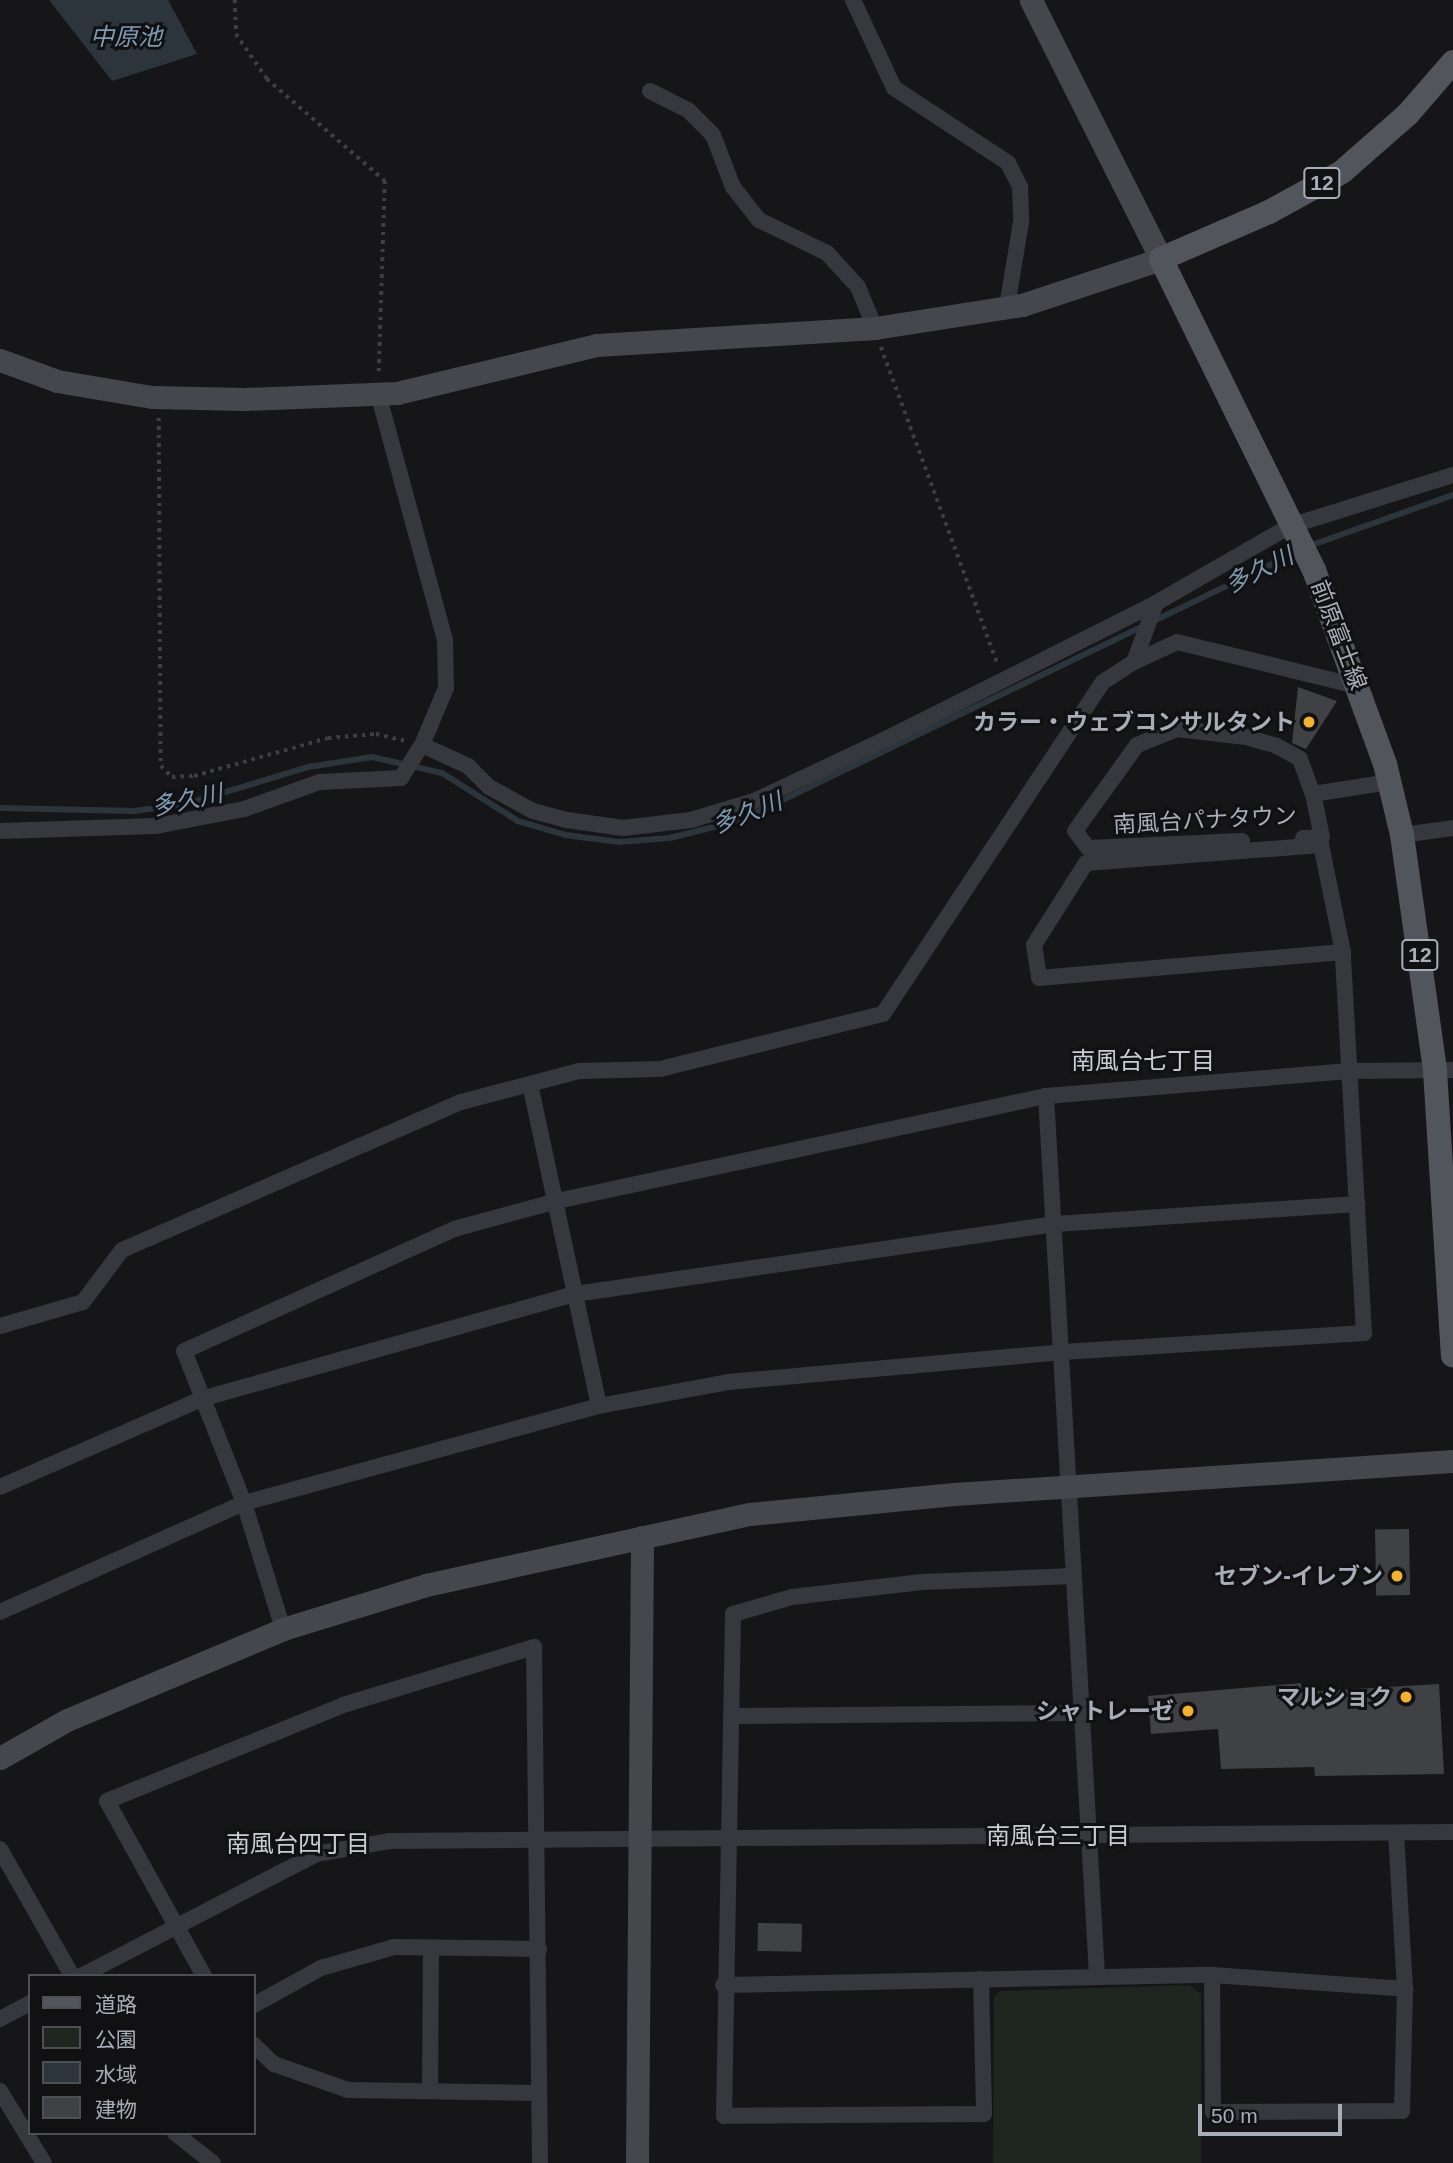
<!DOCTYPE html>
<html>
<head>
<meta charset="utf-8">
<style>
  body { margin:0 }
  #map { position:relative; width:1453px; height:2163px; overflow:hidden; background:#161618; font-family:Helvetica,"Noto Sans JP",sans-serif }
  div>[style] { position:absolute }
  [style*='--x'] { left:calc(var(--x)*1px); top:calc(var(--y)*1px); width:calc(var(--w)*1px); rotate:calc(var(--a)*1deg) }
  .green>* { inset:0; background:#1e261f }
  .water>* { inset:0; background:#2c353c }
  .stream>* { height:6px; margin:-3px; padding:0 3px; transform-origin:3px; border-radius:3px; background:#2c353c }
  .building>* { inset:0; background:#404145; transform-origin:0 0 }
  .path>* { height:3.5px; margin-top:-1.75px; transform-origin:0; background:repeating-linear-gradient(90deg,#3d3f44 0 3.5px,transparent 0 8.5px) }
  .street>* { height:16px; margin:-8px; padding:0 8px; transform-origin:8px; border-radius:8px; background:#37383d }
  .secondary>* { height:23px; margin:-11.5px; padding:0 11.5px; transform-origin:11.5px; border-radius:11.5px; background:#45474d }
  .primary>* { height:24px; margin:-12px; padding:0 12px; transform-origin:12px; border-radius:12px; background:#53555c }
  .dots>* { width:19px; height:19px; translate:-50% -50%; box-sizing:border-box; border:4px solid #111113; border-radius:50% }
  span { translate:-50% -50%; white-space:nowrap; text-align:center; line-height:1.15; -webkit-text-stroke:6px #111113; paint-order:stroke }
  .shield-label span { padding:2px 5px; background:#111113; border:2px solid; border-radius:5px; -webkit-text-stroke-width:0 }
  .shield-label { font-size:21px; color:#a8adb8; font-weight:700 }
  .street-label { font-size:23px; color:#a8adb8 }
  .poi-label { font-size:23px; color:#a8adb8; font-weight:700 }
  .right { translate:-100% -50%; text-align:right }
  .water-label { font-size:24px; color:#7f9bb3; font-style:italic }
  .neighbourhood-label { font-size:24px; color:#c9ccd4 }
  .legend { position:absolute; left:28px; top:1974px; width:228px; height:161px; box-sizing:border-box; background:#111113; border:2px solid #4d4f55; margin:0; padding:9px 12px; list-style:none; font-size:21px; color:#a8adb8 }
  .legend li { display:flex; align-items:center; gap:14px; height:35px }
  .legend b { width:35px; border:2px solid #4d4f55 }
  .scale { position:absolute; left:1198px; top:2104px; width:144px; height:32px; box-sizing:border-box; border:4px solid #a8adb8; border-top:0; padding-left:9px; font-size:21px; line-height:24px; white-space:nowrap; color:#a8adb8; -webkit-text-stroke:5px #111113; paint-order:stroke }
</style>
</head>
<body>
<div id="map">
  <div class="green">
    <div style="clip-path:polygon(1190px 1985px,1201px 1994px,1201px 2163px,993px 2163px,994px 1997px,1000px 1991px)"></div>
  </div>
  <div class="water">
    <div style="clip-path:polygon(49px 0,168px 0,197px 54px,112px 81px)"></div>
  </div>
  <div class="stream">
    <div style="--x:1309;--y:546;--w:153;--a:-19.5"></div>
    <div style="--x:0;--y:808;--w:135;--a:1.3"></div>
    <div style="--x:135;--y:811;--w:55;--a:-8.4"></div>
    <div style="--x:189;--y:803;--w:124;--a:-16.8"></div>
    <div style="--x:308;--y:767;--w:65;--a:-8.9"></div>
    <div style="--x:372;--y:757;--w:72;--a:12.9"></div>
    <div style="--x:442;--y:773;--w:90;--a:32.3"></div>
    <div style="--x:518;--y:821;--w:50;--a:16.3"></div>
    <div style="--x:566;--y:835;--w:53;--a:7.5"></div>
    <div style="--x:619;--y:842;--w:51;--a:-4.5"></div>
    <div style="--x:670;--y:838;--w:73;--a:-14.2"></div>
    <div style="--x:741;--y:820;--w:619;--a:-25.74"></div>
  </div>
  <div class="building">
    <div style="clip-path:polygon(1298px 687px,1337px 701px,1306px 749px,1292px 743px)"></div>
    <div style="left:1409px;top:1529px;width:66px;height:34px;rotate:89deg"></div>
    <div style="clip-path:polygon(1301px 1683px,1302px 1692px,1439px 1684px,1444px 1774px,1315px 1776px,1314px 1767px,1221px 1769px,1218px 1729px,1151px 1734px,1148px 1696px)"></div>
    <div style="left:758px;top:1923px;width:44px;height:28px;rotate:1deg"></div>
  </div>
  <div class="path">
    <div style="--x:235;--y:0;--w:34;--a:88"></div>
    <div style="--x:236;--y:34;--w:55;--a:55.4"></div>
    <div style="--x:267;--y:79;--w:156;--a:40.8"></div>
    <div style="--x:385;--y:181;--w:193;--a:91.8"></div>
    <div style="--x:881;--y:347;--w:339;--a:69.8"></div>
    <div style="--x:159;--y:418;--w:348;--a:89.7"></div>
    <div style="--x:161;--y:766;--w:16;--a:45"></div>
    <div style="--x:172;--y:777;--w:22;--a:-3"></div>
    <div style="--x:194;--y:776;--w:139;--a:-15.8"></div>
    <div style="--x:328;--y:738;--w:48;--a:-4.8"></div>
    <div style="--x:376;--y:734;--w:32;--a:13"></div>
  </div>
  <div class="street">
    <div style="--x:853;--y:0;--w:97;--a:65"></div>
    <div style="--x:894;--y:88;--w:136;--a:33.3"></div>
    <div style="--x:1008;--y:163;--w:27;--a:63"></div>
    <div style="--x:1020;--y:187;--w:35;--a:88"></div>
    <div style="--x:1021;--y:222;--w:86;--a:99.4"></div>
    <div style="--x:650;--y:91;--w:42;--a:26.6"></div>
    <div style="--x:688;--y:110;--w:35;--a:45"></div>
    <div style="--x:713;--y:135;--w:56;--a:69"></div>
    <div style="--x:733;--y:187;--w:42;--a:51.8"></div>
    <div style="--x:759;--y:220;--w:76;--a:25.9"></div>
    <div style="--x:827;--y:253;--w:46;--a:47.6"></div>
    <div style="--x:858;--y:287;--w:44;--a:67.5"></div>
    <div style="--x:1134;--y:662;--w:63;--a:-69.6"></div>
    <div style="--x:422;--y:745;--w:51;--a:24.5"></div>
    <div style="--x:468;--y:766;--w:30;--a:45"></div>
    <div style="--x:489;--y:787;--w:50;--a:28.6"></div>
    <div style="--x:533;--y:811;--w:35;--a:15"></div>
    <div style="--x:567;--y:820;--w:57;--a:8.1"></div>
    <div style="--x:623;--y:828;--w:68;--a:-6.7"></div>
    <div style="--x:691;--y:820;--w:66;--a:-16.8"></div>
    <div style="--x:754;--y:801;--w:148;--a:-25.2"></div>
    <div style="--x:888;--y:738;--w:300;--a:-26.7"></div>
    <div style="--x:1156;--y:603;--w:155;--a:-29.9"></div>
    <div style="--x:1290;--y:526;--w:171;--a:-17.4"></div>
    <div style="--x:0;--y:831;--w:156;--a:-1.8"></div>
    <div style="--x:156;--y:826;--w:90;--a:-10.9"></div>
    <div style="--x:244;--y:809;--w:81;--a:-19.6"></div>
    <div style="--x:320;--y:782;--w:81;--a:-2.8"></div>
    <div style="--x:401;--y:778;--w:39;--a:-58"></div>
    <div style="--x:422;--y:745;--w:62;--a:-67.2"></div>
    <div style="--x:446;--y:688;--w:48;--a:-91.2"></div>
    <div style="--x:445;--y:640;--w:255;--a:-105.2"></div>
    <div style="--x:1402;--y:835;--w:51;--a:-7.8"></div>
    <div style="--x:1303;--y:838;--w:19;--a:-3"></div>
    <div style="--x:1322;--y:837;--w:44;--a:-101.8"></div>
    <div style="--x:1242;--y:841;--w:154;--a:177.4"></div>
    <div style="--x:1088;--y:848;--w:21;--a:-127"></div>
    <div style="--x:1075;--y:831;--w:106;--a:-54.2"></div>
    <div style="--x:1137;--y:745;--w:43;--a:-21.8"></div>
    <div style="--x:1177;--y:729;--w:69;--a:6.6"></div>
    <div style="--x:1246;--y:737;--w:32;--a:16"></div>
    <div style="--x:1277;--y:746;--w:26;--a:29"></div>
    <div style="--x:1300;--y:759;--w:37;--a:70"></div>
    <div style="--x:1313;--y:794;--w:78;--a:-8.9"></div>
    <div style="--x:530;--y:1084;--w:329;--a:77.9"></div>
    <div style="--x:1046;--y:1096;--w:880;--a:86.68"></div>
    <div style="--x:0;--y:1326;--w:86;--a:-16.1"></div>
    <div style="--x:83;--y:1302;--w:65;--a:-53.1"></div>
    <div style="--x:122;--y:1250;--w:370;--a:-23.6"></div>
    <div style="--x:461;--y:1102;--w:122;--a:-14.7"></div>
    <div style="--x:579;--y:1071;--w:81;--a:-1.4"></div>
    <div style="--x:660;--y:1069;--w:230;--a:-13.9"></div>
    <div style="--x:883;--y:1014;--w:398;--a:-56.5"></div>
    <div style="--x:1103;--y:682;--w:37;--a:-33"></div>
    <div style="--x:1134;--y:662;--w:47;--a:-24.9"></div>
    <div style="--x:1177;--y:642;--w:188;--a:13.8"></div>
    <div style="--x:0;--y:1487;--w:219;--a:-23.6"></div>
    <div style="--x:201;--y:1399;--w:388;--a:-15.7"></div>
    <div style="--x:575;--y:1294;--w:485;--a:-8.3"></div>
    <div style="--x:1055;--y:1224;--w:303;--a:-3.8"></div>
    <div style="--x:0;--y:1612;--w:267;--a:-24.1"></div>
    <div style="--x:244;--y:1503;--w:368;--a:-15.3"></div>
    <div style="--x:599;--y:1406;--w:131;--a:-10.5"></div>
    <div style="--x:728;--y:1382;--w:336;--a:-5.1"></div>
    <div style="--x:1063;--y:1352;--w:302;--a:-3.6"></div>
    <div style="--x:1364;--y:1333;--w:382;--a:-93.2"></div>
    <div style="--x:1343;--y:952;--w:109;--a:-101.6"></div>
    <div style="--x:1321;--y:845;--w:236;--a:175.6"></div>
    <div style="--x:1086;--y:863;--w:97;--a:122.4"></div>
    <div style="--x:1034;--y:945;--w:33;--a:81"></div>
    <div style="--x:1039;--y:978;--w:305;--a:-4.9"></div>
    <div style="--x:283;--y:1629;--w:132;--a:-107.2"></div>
    <div style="--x:244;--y:1503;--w:163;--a:-111.5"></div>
    <div style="--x:184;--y:1351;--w:296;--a:-24.3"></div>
    <div style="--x:454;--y:1229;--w:107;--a:-15.2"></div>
    <div style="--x:557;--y:1201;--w:500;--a:-12.12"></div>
    <div style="--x:1046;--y:1096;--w:304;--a:-4.7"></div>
    <div style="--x:1349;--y:1071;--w:104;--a:-0.6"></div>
    <div style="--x:731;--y:1716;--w:352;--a:-0.5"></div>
    <div style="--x:0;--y:1849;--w:146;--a:60.4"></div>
    <div style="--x:1212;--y:1975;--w:137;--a:89.6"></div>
    <div style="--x:1213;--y:2112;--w:189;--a:-0.3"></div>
    <div style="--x:1402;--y:2111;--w:122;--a:-88.6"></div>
    <div style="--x:1405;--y:1989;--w:155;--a:-93.3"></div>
    <div style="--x:81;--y:1976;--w:265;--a:-27.4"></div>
    <div style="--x:316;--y:1854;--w:74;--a:-10.1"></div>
    <div style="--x:389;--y:1841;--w:1064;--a:-0.48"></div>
    <div style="--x:204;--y:1976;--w:200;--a:-119"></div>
    <div style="--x:107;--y:1801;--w:255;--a:-22.1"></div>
    <div style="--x:343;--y:1705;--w:200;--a:-16.9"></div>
    <div style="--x:534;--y:1647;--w:516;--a:89.33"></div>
    <div style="--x:981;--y:1979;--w:135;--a:88.7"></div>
    <div style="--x:984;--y:2114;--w:260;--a:179.6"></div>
    <div style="--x:724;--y:2116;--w:502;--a:-88.97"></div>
    <div style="--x:733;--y:1614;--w:61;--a:-16.1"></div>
    <div style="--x:792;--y:1597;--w:131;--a:-6.6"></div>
    <div style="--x:922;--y:1582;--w:151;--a:-2.3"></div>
    <div style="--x:723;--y:1985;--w:489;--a:-1.2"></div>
    <div style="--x:1212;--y:1975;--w:194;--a:4.1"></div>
    <div style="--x:254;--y:2005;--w:77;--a:-28.9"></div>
    <div style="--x:321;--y:1968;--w:76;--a:-16"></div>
    <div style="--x:394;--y:1947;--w:145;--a:0.8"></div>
    <div style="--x:0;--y:2019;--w:34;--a:-28"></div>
    <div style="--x:254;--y:2045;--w:28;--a:44"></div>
    <div style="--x:274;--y:2064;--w:78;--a:19.4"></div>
    <div style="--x:348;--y:2090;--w:191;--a:0.9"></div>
    <div style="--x:0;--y:2091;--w:84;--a:58.6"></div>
    <div style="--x:430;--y:2091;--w:143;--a:-89.6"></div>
    <div style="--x:175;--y:2133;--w:48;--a:38.3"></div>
  </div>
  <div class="secondary">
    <div style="--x:0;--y:360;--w:61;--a:20.2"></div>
    <div style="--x:57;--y:381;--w:96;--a:9.6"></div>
    <div style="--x:152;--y:397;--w:93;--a:1.2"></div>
    <div style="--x:245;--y:399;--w:152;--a:-2.3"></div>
    <div style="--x:397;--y:393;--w:206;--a:-13.5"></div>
    <div style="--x:597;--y:345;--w:279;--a:-3.5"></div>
    <div style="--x:875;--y:328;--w:149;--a:-8.9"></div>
    <div style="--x:1022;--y:305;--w:146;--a:-18.3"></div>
    <div style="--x:1161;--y:259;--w:290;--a:-116.7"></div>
    <div style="--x:0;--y:1758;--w:77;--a:-29.6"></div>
    <div style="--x:67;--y:1720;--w:234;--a:-22.8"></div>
    <div style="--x:283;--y:1629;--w:150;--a:-17.1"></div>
    <div style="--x:426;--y:1585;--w:332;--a:-12.4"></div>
    <div style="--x:750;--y:1514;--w:205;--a:-5.6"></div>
    <div style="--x:954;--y:1494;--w:500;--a:-3.78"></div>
    <div style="--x:637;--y:2163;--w:626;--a:-89.54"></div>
  </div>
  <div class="primary">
    <div style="--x:1453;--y:62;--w:69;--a:130.9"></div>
    <div style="--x:1408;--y:114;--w:88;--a:138.7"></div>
    <div style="--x:1342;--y:172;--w:83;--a:151.3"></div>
    <div style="--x:1269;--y:212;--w:118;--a:156.5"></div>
    <div style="--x:1161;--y:259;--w:347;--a:63.8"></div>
    <div style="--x:1314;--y:570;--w:207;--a:69.9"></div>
    <div style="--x:1385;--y:764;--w:73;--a:76.5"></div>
    <div style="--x:1402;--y:835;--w:238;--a:82"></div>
    <div style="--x:1435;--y:1071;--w:285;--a:86.4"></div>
  </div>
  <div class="dots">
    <div style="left:1309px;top:722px;background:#f2b134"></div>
    <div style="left:1397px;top:1576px;background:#f2b134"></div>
    <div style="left:1406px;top:1697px;background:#f2b134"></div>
    <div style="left:1188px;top:1711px;background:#f2b134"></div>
  </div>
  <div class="shield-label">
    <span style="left:1322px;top:183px">12</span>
    <span style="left:1420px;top:955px">12</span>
  </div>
  <div class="street-label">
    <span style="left:1339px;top:635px;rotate:69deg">前原富士線</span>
    <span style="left:1205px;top:820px;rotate:-3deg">南風台パナタウン</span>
  </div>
  <div class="poi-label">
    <span class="right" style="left:1295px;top:722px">カラー・ウェブコンサルタント</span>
    <span class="right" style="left:1383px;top:1576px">セブン-イレブン</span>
    <span class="right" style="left:1392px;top:1697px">マルショク</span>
    <span class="right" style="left:1174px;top:1711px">シャトレーゼ</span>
  </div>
  <div class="water-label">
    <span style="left:126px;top:37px">中原池</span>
    <span style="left:1259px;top:570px;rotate:-26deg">多久川</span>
    <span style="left:187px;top:800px;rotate:-12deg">多久川</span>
    <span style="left:747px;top:813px;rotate:-21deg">多久川</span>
  </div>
  <div class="neighbourhood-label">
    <span style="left:1143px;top:1061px">南風台七丁目</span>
    <span style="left:1058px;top:1836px">南風台三丁目</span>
    <span style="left:298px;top:1844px">南風台四丁目</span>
  </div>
  <ul class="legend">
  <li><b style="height:9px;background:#53555c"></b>道路</li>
  <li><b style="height:19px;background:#1e261f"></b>公園</li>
  <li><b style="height:19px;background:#2c353c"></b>水域</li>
  <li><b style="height:19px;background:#404145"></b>建物</li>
  </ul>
  <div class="scale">50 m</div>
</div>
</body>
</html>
